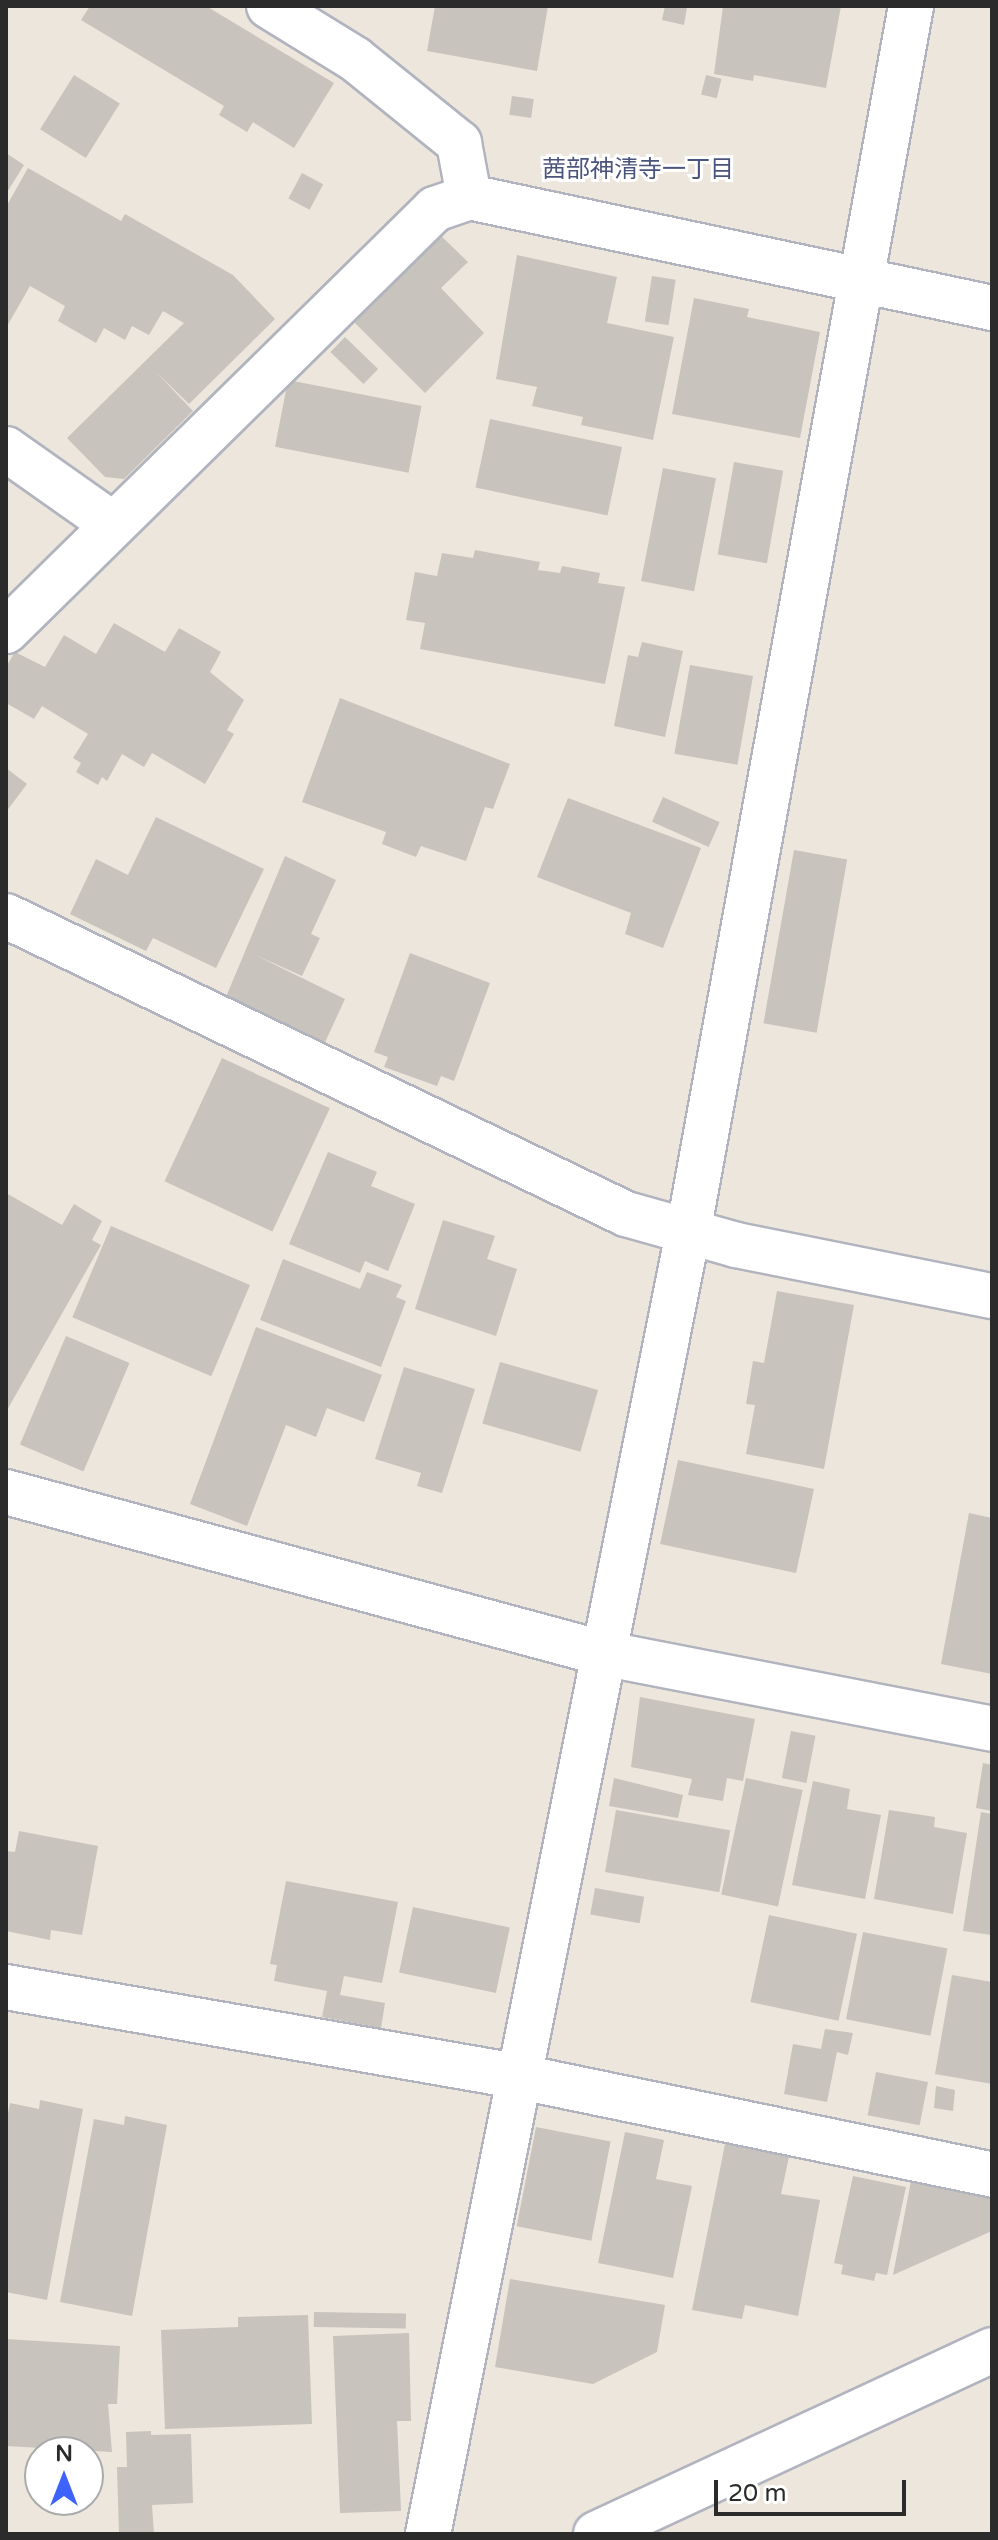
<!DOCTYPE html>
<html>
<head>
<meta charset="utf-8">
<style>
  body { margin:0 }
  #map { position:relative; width:998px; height:2540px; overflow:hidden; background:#ede6dd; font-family:"Varela Round","Noto Sans JP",sans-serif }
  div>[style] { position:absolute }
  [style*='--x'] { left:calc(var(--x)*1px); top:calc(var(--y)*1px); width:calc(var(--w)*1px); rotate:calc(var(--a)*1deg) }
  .building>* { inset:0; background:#c8c3bc; transform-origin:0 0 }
  .roads { filter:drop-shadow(2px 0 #b1b4be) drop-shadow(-2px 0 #b1b4be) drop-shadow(0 2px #b1b4be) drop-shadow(0 -2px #b1b4be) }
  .street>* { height:44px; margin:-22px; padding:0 22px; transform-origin:22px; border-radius:22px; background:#fff }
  span { translate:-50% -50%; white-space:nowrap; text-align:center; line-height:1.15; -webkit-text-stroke:6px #fff; paint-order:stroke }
  .neighbourhood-label { font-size:24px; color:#4b547c }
  .frame { position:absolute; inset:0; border:8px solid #2b2b2b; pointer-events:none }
  .north { position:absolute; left:24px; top:2436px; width:80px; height:80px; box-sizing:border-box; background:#fff; border:2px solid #aaa; border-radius:50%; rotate:0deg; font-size:22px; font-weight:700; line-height:32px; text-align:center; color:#2b2b2b }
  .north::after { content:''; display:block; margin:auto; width:28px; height:36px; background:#3d63fa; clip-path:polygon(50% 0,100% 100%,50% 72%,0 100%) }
  .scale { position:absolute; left:714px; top:2480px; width:192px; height:36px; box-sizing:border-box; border:4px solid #2b2b2b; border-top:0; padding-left:10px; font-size:24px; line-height:28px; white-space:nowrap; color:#2b2b2b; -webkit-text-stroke:6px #fff; paint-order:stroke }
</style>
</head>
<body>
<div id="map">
  <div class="building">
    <div style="clip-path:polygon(90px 6px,206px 6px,334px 83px,294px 148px,253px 122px,247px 132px,219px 115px,224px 106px,81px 20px)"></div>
    <div style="clip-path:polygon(435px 6px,548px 6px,537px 71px,427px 51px)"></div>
    <div style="clip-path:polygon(665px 6px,687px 7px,684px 25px,662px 20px)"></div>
    <div style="clip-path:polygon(723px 6px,841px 6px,826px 88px,754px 75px,753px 81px,714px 74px)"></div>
    <div style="left:74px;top:75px;width:54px;height:64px;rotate:32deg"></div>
    <div style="left:706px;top:75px;width:16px;height:20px;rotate:14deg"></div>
    <div style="left:512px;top:96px;width:22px;height:19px;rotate:8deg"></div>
    <div style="clip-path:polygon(6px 153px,24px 165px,6px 194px)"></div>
    <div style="clip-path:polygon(28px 168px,121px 221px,125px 214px,233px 275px,275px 319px,189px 404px,156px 372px,193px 411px,124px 479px,105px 477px,67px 438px,184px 323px,163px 311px,149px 335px,132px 326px,125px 340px,104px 328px,96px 343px,58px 321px,65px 306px,30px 286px,6px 328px,6px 207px)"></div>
    <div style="left:302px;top:173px;width:24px;height:29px;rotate:28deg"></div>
    <div style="clip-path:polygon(436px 231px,468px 262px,441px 288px,484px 333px,425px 393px,349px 317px)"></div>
    <div style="clip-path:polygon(517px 255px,617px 277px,607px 323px,674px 337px,653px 440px,581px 425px,583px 417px,532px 406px,537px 387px,496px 379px)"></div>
    <div style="left:652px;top:276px;width:24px;height:46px;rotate:9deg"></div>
    <div style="clip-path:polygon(694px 298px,749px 309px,747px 317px,820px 332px,800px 438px,672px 414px)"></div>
    <div style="left:345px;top:337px;width:46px;height:21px;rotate:44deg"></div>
    <div style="left:288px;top:380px;width:136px;height:68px;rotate:11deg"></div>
    <div style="left:490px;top:419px;width:135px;height:70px;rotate:12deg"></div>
    <div style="left:734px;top:462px;width:50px;height:94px;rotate:10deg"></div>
    <div style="left:663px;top:468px;width:54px;height:115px;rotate:11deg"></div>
    <div style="clip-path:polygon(475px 550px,540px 562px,538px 570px,560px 573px,562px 566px,600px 573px,598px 583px,625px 587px,605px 684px,420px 649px,425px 623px,406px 620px,415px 572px,437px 576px,442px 553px,473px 558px)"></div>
    <div style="clip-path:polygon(114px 623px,165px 652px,179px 628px,221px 652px,210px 672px,244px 700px,227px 730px,234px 734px,205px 784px,152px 753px,144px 767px,122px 754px,107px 781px,102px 777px,98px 785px,76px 772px,81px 763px,73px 758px,88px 734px,42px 706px,34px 719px,6px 703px,6px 667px,15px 652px,45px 667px,64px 635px,96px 654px)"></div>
    <div style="clip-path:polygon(642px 642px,683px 651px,665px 737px,614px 726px,628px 655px,638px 657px)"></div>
    <div style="left:690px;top:665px;width:64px;height:90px;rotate:10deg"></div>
    <div style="clip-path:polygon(340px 698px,510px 764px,493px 809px,485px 807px,466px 861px,421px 846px,416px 857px,382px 844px,386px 832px,302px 802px)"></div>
    <div style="clip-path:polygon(6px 768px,27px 784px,6px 812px)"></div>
    <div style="left:663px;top:797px;width:62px;height:27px;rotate:24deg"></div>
    <div style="clip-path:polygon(568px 798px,701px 848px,663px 948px,625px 934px,631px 913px,537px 877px)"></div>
    <div style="clip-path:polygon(156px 817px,264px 869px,216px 968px,153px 938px,146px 951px,70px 914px,96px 859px,128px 875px)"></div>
    <div style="left:794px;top:850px;width:54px;height:176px;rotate:10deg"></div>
    <div style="clip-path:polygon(285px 856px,336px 880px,311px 934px,320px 938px,302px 976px,253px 954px,345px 999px,321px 1051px,223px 1004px)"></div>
    <div style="clip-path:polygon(410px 953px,490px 983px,454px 1081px,441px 1076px,437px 1086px,384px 1067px,388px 1057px,374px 1052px)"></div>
    <div style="left:222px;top:1058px;width:119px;height:136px;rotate:25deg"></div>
    <div style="clip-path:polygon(328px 1152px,377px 1172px,371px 1186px,415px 1204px,388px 1271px,365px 1261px,360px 1273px,289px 1244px)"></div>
    <div style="clip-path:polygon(6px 1193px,62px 1225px,74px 1204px,102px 1221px,92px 1240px,101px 1245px,6px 1412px)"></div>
    <div style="clip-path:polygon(443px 1220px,495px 1236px,487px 1259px,517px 1269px,496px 1336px,415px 1309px)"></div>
    <div style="left:111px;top:1226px;width:151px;height:99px;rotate:23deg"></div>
    <div style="clip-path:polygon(283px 1259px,360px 1289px,367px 1272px,402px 1285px,396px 1297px,406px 1301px,381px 1367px,260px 1320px)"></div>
    <div style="clip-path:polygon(777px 1291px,854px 1305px,824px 1469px,746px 1454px,755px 1405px,746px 1404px,753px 1361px,764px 1363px)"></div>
    <div style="clip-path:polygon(256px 1327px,382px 1375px,364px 1422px,327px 1408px,316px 1437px,286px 1425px,247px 1526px,190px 1504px)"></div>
    <div style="left:66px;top:1336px;width:69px;height:118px;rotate:23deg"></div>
    <div style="left:500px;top:1362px;width:102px;height:64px;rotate:16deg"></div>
    <div style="clip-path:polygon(404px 1367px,475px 1389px,442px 1493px,417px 1486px,421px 1473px,375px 1459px)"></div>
    <div style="left:678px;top:1460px;width:139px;height:86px;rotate:12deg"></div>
    <div style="clip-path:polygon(969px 1513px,992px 1518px,992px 1674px,941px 1664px)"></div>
    <div style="clip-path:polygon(640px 1697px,755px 1719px,743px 1781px,727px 1778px,723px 1801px,688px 1795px,692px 1779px,631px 1767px)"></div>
    <div style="left:791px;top:1731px;width:25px;height:48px;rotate:11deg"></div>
    <div style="clip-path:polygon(983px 1763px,992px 1765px,992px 1811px,976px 1808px)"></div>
    <div style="clip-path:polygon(614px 1778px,683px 1795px,678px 1818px,609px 1806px)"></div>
    <div style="left:746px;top:1778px;width:58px;height:119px;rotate:12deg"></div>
    <div style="clip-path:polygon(813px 1781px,850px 1789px,847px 1809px,881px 1815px,865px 1899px,792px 1885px)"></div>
    <div style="left:616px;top:1810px;width:116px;height:63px;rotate:10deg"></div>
    <div style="clip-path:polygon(889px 1810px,935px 1817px,934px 1827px,967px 1833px,953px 1914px,874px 1899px)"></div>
    <div style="clip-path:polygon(981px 1812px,992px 1814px,992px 1935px,963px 1931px)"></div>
    <div style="clip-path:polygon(19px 1831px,98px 1846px,82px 1935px,51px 1930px,50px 1940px,6px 1931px,6px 1851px,15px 1852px)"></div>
    <div style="clip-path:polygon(286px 1881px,398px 1902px,382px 1983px,344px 1976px,340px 1995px,385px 2003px,381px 2028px,322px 2017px,327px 1991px,274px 1981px,277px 1965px,270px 1964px)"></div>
    <div style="left:595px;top:1888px;width:50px;height:27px;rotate:10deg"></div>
    <div style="left:413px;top:1907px;width:99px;height:67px;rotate:12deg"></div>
    <div style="left:769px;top:1915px;width:90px;height:89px;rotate:12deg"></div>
    <div style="left:863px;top:1932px;width:86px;height:89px;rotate:11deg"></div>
    <div style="clip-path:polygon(952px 1975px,992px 1982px,992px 2084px,935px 2074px)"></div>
    <div style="clip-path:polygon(825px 2029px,853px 2033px,848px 2055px,837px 2052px,827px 2102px,784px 2094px,793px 2044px,821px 2049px)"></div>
    <div style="left:876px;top:2072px;width:53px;height:44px;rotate:11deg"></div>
    <div style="clip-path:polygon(936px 2086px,955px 2090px,953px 2111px,934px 2108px)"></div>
    <div style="clip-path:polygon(40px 2100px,83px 2109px,47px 2300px,6px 2292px,6px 2123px,10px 2103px,39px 2109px)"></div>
    <div style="clip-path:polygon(125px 2116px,167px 2125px,132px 2316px,60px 2302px,94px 2119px,124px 2125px)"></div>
    <div style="left:536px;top:2127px;width:76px;height:101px;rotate:11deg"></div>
    <div style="clip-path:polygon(625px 2132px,664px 2140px,656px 2179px,692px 2186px,673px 2278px,598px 2263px)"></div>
    <div style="clip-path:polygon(725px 2144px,789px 2157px,781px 2194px,820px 2200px,798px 2316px,745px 2305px,742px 2319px,692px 2310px)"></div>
    <div style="clip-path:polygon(853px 2176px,906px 2187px,887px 2275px,876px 2273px,874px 2281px,841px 2274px,843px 2265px,834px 2263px)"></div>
    <div style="clip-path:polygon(911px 2181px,992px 2196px,992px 2231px,893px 2275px)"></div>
    <div style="clip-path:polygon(510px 2279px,665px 2305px,657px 2352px,593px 2384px,495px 2367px)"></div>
    <div style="left:314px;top:2312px;width:92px;height:15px;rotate:1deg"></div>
    <div style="clip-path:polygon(308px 2315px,312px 2424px,165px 2429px,161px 2330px,238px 2327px,238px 2317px)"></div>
    <div style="clip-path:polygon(409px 2333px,411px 2421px,397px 2421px,401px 2511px,340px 2513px,333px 2336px)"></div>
    <div style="clip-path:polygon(6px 2339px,120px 2346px,117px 2404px,108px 2404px,112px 2452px,6px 2446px)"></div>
    <div style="clip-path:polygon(151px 2431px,151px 2435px,191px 2434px,193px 2503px,152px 2505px,154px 2534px,119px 2534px,117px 2467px,127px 2467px,126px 2432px)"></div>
  </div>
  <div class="roads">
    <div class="street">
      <div style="--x:269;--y:6;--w:101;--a:31.6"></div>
      <div style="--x:355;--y:59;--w:134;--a:38.9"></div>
      <div style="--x:459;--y:143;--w:55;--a:79.5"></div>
      <div style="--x:469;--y:197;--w:535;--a:11.98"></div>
      <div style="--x:6;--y:449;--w:128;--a:35.2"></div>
      <div style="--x:6;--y:631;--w:602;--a:-44.53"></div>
      <div style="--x:435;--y:209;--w:36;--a:-19"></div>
      <div style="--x:6;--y:916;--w:688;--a:25.67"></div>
      <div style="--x:626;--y:1214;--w:114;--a:15.7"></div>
      <div style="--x:736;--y:1245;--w:261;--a:11.3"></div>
      <div style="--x:6;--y:1492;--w:617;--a:15.12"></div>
      <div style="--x:602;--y:1653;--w:397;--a:11"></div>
      <div style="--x:6;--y:1987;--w:518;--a:9.9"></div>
      <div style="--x:516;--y:2076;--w:486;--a:11.7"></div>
      <div style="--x:428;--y:2534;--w:1327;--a:-78.7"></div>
      <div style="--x:688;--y:1233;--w:1247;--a:-79.7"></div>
      <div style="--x:596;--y:2534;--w:437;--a:-24.9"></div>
    </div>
  </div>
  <div class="neighbourhood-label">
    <span style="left:638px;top:170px">茜部神清寺一丁目</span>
  </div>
  <div class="frame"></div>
  <div class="north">N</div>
  <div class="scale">20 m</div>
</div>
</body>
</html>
